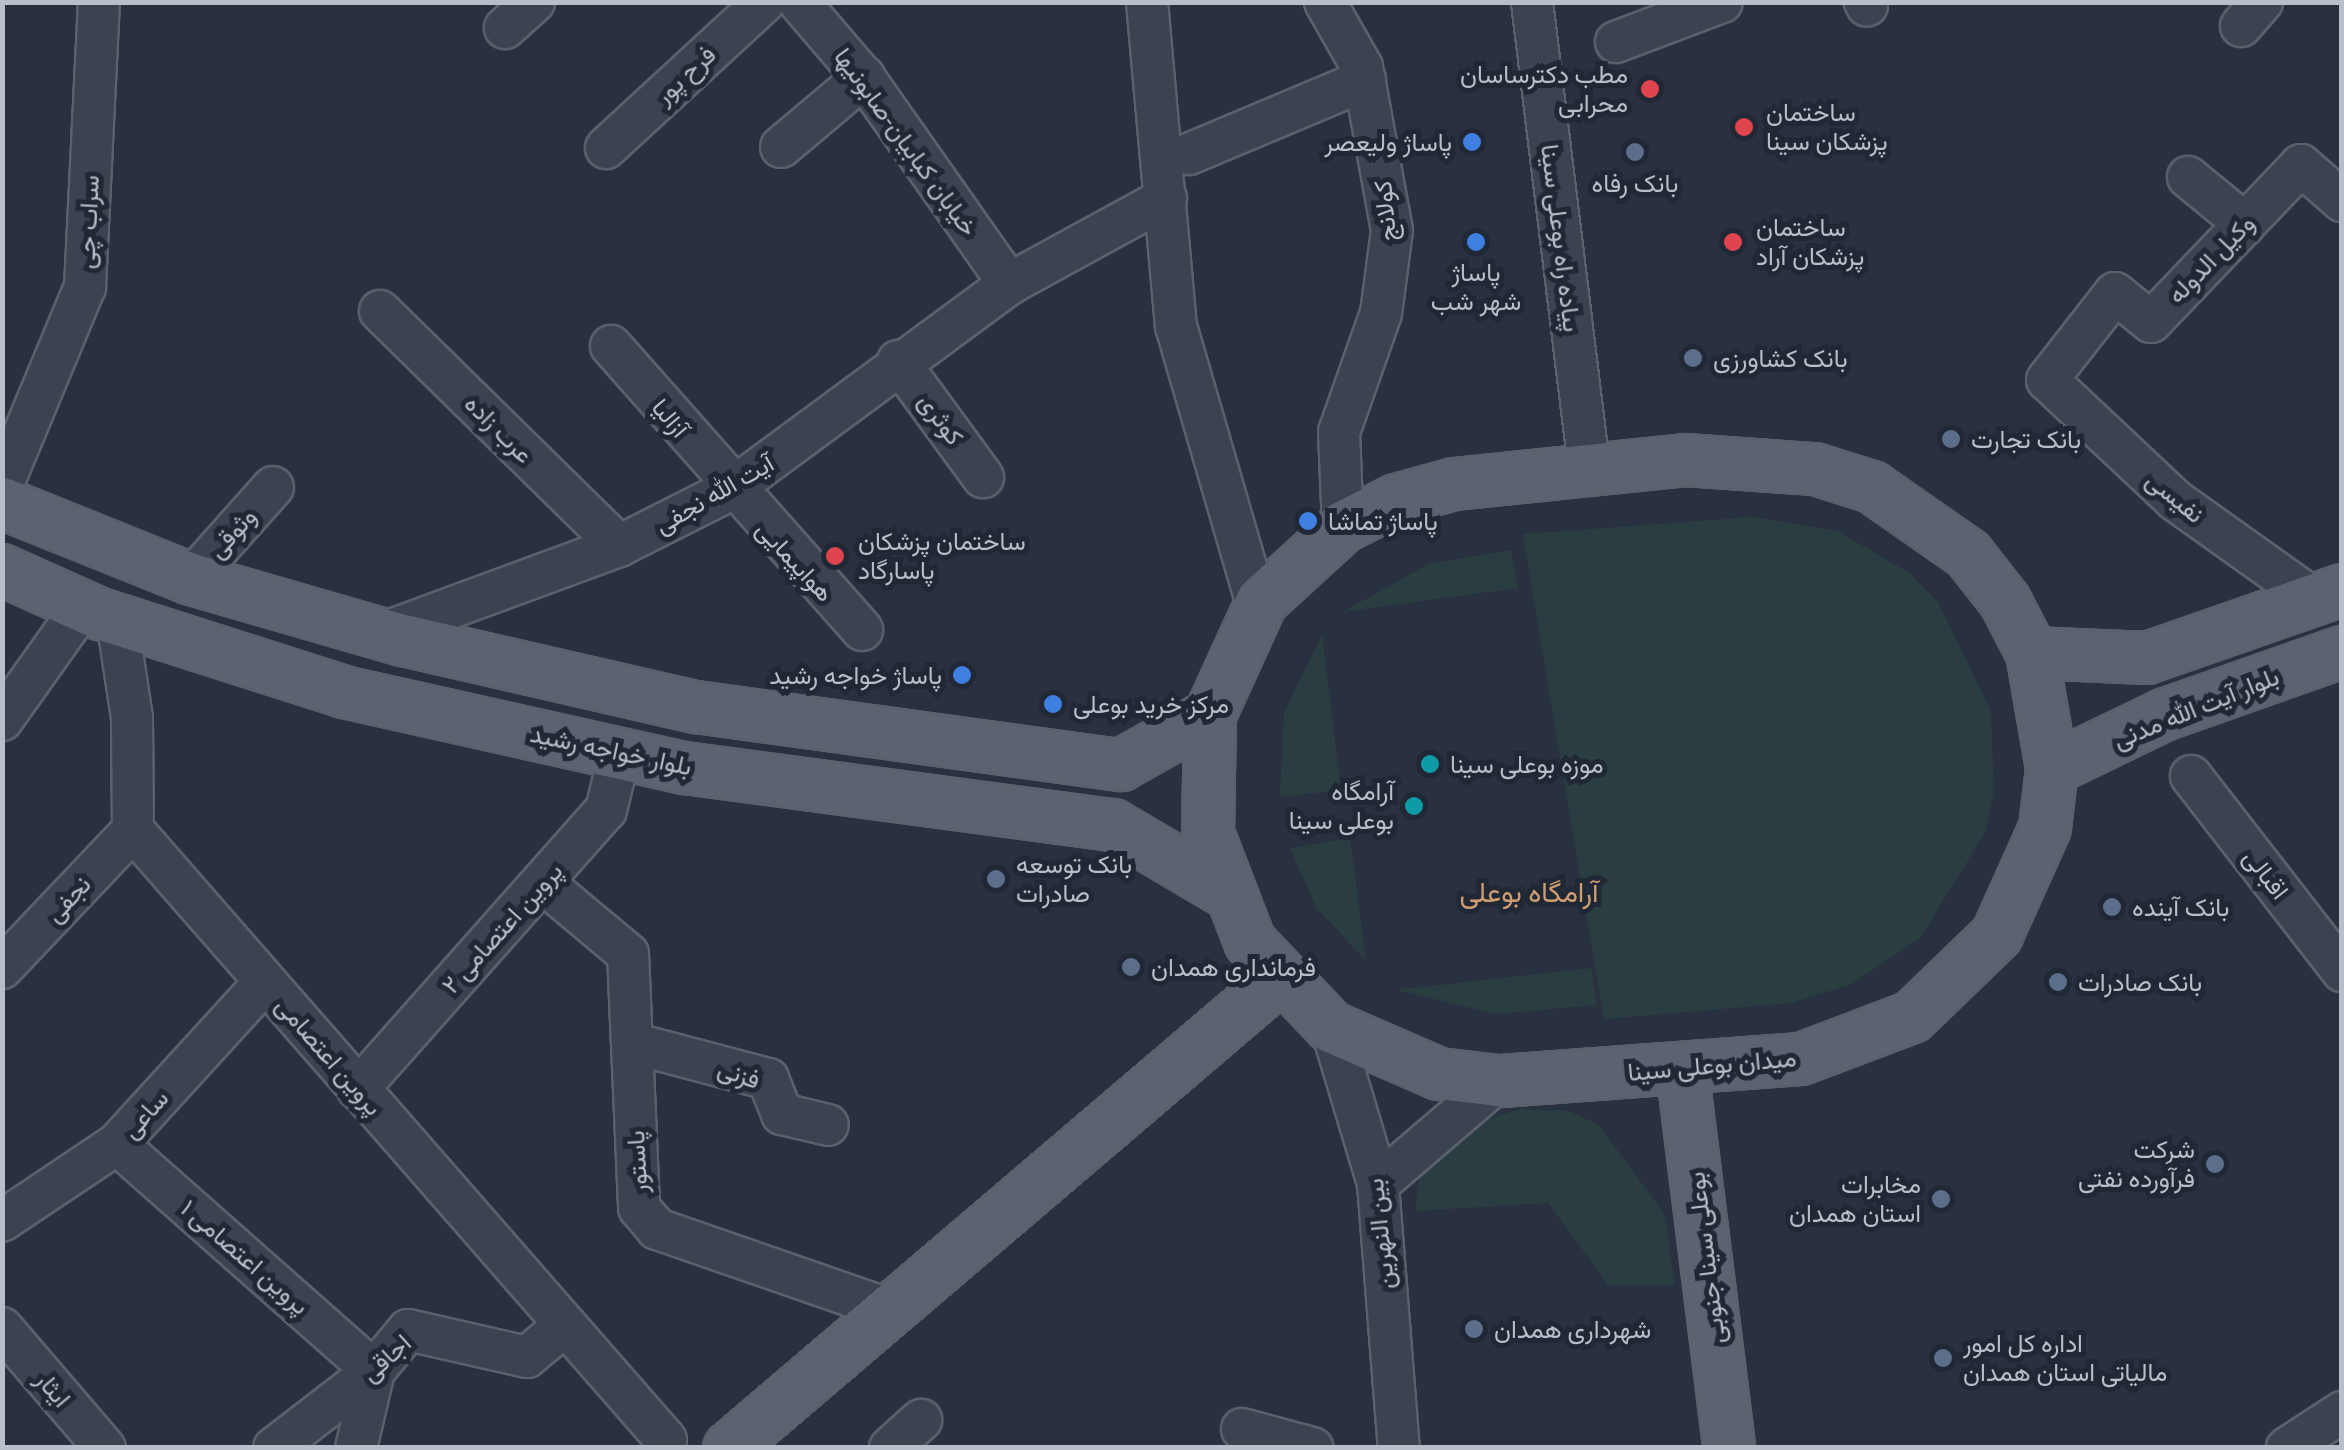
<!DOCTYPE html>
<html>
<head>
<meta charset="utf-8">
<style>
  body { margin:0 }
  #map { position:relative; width:2344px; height:1450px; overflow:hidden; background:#293140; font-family:Ubuntu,Vazirmatn,sans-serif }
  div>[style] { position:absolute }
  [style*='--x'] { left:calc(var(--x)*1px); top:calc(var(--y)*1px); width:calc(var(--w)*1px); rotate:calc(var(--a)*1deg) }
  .green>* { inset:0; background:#2a3d41 }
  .roads { filter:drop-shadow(2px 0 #5a616d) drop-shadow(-2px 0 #5a616d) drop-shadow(0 2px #5a616d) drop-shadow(0 -2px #5a616d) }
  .minor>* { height:40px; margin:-20px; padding:0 20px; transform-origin:20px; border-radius:20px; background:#3c4350 }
  .major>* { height:50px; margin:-25px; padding:0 25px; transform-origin:25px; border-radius:25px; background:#5b6270 }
  .dots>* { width:28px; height:28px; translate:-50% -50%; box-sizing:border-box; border:5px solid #212835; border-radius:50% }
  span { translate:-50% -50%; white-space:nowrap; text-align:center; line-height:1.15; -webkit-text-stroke:10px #212835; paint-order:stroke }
  .street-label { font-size:25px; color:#b9bfca }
  .poi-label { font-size:25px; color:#b9bfca }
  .right { translate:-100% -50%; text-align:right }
  .left { translate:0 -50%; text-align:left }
  .neighbourhood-label { font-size:28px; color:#ce9e71 }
  .frame { position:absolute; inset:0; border:5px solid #b9bfca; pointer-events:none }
</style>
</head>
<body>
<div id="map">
  <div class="green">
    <div style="clip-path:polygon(1753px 517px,1837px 531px,1908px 572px,1938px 602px,1991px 711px,1994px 793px,1985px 833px,1920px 938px,1852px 984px,1792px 1003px,1604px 1019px,1523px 534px)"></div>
    <div style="clip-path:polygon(1511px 550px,1518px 588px,1342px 612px,1429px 564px)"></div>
    <div style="clip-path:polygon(1322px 635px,1341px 790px,1280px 797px,1284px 712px)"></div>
    <div style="clip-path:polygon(1350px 838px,1366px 960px,1317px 909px,1290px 848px)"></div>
    <div style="clip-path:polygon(1591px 968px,1597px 1005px,1496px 1014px,1396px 990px)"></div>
    <div style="clip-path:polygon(1521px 1109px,1569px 1111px,1599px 1125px,1665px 1215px,1675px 1285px,1609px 1286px,1548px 1203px,1415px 1211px,1419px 1174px,1487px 1119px)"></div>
  </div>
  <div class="roads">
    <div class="minor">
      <div style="--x:799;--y:2;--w:101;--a:49.4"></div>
      <div style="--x:865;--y:79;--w:251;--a:54.9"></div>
      <div style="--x:1147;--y:2;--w:325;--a:84.9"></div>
      <div style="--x:1176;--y:326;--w:294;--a:73.8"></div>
      <div style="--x:1325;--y:2;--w:75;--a:60.4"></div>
      <div style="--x:1362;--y:67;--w:166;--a:79.6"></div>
      <div style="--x:1392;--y:230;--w:84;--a:97.5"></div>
      <div style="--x:1381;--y:313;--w:126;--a:109.4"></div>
      <div style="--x:1339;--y:432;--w:95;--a:87.6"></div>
      <div style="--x:1532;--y:2;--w:476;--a:83"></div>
      <div style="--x:1865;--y:2;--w:4;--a:63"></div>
      <div style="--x:2241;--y:26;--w:32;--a:-49"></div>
      <div style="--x:505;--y:28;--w:39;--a:-42"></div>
      <div style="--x:1616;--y:42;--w:113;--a:-20.7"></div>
      <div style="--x:781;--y:147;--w:109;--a:-40.1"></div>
      <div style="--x:606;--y:148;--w:215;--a:-42.7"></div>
      <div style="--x:1189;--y:154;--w:191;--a:-22.8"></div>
      <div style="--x:2188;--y:177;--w:74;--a:39.5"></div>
      <div style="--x:380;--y:311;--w:335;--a:44.5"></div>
      <div style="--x:611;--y:346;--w:379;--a:48.5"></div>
      <div style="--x:898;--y:361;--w:144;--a:53.8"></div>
      <div style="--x:2;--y:486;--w:216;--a:-67.4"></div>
      <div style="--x:85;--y:287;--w:285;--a:-87.2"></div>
      <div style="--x:191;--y:579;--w:123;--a:-48.3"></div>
      <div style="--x:2315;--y:600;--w:172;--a:-144.5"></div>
      <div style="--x:2175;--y:500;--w:175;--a:-136.8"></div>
      <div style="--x:2047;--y:380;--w:110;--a:-52"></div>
      <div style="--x:2115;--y:293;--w:46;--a:38.9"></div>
      <div style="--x:2151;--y:322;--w:217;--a:-46.3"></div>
      <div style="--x:2301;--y:165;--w:55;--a:41.3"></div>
      <div style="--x:117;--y:619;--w:100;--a:81.4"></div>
      <div style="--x:132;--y:718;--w:112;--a:89.5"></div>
      <div style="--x:133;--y:830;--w:810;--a:48.85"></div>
      <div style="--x:380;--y:634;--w:255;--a:-20.2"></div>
      <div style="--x:619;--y:546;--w:124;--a:-26.8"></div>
      <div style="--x:730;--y:490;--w:347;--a:-36.4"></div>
      <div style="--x:1009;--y:284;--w:179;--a:-28.7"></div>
      <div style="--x:2;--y:720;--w:140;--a:-54.6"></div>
      <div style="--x:2191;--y:776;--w:247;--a:52.2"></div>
      <div style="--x:542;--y:882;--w:112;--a:39.9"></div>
      <div style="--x:628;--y:954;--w:254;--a:87.5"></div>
      <div style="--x:639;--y:1208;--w:28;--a:49"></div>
      <div style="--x:657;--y:1229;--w:248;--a:19.1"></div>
      <div style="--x:2;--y:968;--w:190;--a:-46.5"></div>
      <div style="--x:1331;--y:1027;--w:164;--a:73.3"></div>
      <div style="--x:1378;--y:1184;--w:265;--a:85.5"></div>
      <div style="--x:632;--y:1043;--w:141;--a:14.8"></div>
      <div style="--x:768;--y:1079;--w:38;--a:68"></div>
      <div style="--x:782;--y:1114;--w:47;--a:13.4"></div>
      <div style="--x:358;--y:1089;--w:373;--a:-48.4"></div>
      <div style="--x:606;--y:810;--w:59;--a:-76.2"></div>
      <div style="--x:117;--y:1144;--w:343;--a:41.5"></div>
      <div style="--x:1378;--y:1184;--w:158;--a:-40.6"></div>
      <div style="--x:2;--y:1221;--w:138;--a:-33.8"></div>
      <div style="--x:117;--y:1144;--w:219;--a:-47.6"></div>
      <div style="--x:2;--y:1328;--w:158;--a:49.4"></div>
      <div style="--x:1242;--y:1429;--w:73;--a:15.2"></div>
      <div style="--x:274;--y:1448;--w:126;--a:-37.6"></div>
      <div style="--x:374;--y:1371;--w:53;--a:-50.3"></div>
      <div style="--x:408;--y:1330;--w:122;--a:12.8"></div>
      <div style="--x:527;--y:1357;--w:48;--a:-40"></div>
      <div style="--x:356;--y:1448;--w:79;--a:-76.8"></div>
      <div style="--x:890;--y:1448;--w:42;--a:-42.1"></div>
      <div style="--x:2287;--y:1448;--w:66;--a:-33.2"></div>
    </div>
    <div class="major">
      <div style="--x:1685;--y:460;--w:130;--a:4"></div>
      <div style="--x:1815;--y:469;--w:60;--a:17.5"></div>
      <div style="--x:1872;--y:487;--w:117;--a:34.9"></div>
      <div style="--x:1968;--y:554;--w:60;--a:51.8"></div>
      <div style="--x:2005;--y:601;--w:59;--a:62.6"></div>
      <div style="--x:2032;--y:653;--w:118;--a:80.2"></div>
      <div style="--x:2052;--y:769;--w:59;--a:96.8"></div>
      <div style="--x:2045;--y:828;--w:117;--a:114.2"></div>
      <div style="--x:1997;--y:935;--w:118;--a:136"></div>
      <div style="--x:1912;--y:1017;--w:119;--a:159.3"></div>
      <div style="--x:1801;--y:1059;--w:304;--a:175.8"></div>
      <div style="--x:1498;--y:1081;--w:59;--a:-173.2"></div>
      <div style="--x:1439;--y:1074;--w:118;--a:-156.5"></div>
      <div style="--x:1331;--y:1027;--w:117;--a:-133.6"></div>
      <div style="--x:1250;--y:942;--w:117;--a:-111.1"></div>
      <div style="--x:1208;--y:833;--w:118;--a:-89"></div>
      <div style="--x:1210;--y:715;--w:125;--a:-65.5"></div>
      <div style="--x:1262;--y:601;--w:110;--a:-42.4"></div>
      <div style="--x:1343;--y:527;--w:59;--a:-27"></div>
      <div style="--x:1396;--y:500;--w:60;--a:-15.4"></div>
      <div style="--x:1454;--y:484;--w:232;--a:-5.9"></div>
      <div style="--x:2;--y:503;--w:204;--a:21.9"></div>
      <div style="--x:191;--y:579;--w:221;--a:16.1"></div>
      <div style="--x:403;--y:640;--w:301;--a:12.9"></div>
      <div style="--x:696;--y:707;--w:429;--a:7.8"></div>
      <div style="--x:1121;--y:765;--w:102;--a:-29.3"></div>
      <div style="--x:2;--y:570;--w:107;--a:24.2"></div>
      <div style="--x:100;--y:614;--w:256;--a:17.7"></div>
      <div style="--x:344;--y:692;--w:349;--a:12.6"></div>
      <div style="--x:685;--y:768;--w:432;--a:7.6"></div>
      <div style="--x:1113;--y:825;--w:128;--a:30.6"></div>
      <div style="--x:2032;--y:653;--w:115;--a:2.5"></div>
      <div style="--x:2147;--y:658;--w:207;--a:-19.2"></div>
      <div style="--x:2052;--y:769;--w:127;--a:-25.8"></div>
      <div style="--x:2166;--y:714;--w:187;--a:-19.4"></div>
      <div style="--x:1682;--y:1068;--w:383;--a:82.9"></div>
      <div style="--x:729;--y:1448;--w:723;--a:-40.46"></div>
    </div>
  </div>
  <div class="dots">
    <div style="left:1650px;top:89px;background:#e0444e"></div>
    <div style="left:1744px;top:127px;background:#e0444e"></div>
    <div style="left:1472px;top:142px;background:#3f7fe0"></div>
    <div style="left:1635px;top:152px;background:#5c6f8a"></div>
    <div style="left:1476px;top:242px;background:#3f7fe0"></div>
    <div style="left:1733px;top:242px;background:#e0444e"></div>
    <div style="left:1693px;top:358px;background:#5c6f8a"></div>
    <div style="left:1951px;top:439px;background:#5c6f8a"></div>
    <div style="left:1308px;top:521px;background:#3f7fe0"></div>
    <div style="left:835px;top:556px;background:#e0444e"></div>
    <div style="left:962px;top:675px;background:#3f7fe0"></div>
    <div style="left:1053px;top:704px;background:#3f7fe0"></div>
    <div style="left:1430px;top:764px;background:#0f9aa8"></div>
    <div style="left:1414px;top:806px;background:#0f9aa8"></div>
    <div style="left:996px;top:879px;background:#5c6f8a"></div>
    <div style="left:2112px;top:907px;background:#5c6f8a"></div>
    <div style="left:1131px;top:967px;background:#5c6f8a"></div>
    <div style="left:2058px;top:982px;background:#5c6f8a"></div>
    <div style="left:2215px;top:1164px;background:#5c6f8a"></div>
    <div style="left:1941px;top:1199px;background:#5c6f8a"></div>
    <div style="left:1474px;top:1329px;background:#5c6f8a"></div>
    <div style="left:1943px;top:1358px;background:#5c6f8a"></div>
  </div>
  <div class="street-label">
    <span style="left:685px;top:75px;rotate:-43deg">فرح پور</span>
    <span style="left:906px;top:142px;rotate:54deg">خیابان کبابیان-صابونیها</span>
    <span style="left:1385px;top:211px;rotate:-95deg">کولانج</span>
    <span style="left:88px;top:222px;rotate:-87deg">سراب چی</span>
    <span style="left:1561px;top:238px;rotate:83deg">پیاده راه بوعلی سینا</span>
    <span style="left:2211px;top:259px;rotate:-46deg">وکیل الدوله</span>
    <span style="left:670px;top:418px;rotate:50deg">آزالیا</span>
    <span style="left:941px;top:419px;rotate:54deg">کوثری</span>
    <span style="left:499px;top:429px;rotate:45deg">عرب زاده</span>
    <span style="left:714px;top:494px;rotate:-30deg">آیت الله نجفی</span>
    <span style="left:2175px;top:497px;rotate:39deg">نفیسی</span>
    <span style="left:232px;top:533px;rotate:-48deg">وثوقی</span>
    <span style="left:795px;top:561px;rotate:47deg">هواپیمایی</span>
    <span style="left:2196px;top:708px;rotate:-22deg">بلوار آیت الله مدنی</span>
    <span style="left:611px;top:750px;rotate:12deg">بلوار خواجه رشید</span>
    <span style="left:2266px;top:874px;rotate:52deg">اقبالی</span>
    <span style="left:68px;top:899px;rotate:-47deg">نجفی</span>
    <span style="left:502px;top:928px;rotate:-48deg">پروین اعتصامی ۲</span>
    <span style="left:329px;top:1056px;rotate:49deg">پروین اعتصامی</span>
    <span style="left:1712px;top:1065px;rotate:-5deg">میدان بوعلی سینا</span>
    <span style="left:739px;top:1074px;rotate:19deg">فزنی</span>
    <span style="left:145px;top:1114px;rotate:-48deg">ساعی</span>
    <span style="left:637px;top:1162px;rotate:-93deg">پاستور</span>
    <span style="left:1380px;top:1234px;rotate:-96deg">بین النهرین</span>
    <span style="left:245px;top:1257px;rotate:41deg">پروین اعتصامی ۱</span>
    <span style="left:1706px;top:1258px;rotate:-97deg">بوعلی سینا جنوبی</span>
    <span style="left:386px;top:1358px;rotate:-42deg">اجاقی</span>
    <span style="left:53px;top:1389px;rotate:50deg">ایثار</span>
  </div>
  <div class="poi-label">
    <span class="right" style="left:1628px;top:89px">مطب دکترساسان<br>محرابی</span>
    <span class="left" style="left:1766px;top:127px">ساختمان<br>پزشکان سینا</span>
    <span class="right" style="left:1452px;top:142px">پاساژ ولیعصر</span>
    <span style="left:1635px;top:183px">بانک رفاه</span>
    <span class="left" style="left:1756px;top:242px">ساختمان<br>پزشکان آراد</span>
    <span style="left:1476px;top:287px">پاساژ<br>شهر شب</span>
    <span class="left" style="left:1713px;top:358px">بانک کشاورزی</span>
    <span class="left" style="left:1971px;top:439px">بانک تجارت</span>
    <span class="left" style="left:1328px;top:521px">پاساژ تماشا</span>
    <span class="left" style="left:858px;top:556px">ساختمان پزشکان<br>پاسارگاد</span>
    <span class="right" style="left:942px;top:675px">پاساژ خواجه رشید</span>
    <span class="left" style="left:1073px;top:704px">مرکز خرید بوعلی</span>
    <span class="left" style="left:1450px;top:764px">موزه بوعلی سینا</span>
    <span class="right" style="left:1394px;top:806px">آرامگاه<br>بوعلی سینا</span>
    <span class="left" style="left:1016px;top:879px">بانک توسعه<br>صادرات</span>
    <span class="left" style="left:2132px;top:907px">بانک آینده</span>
    <span class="left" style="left:1151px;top:967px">فرمانداری همدان</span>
    <span class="left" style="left:2078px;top:982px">بانک صادرات</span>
    <span class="right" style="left:2195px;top:1164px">شرکت<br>فرآورده نفتی</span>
    <span class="right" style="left:1921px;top:1199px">مخابرات<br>استان همدان</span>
    <span class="left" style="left:1494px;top:1329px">شهرداری همدان</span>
    <span class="left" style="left:1963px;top:1358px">اداره کل امور<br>مالیاتی استان همدان</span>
  </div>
  <div class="neighbourhood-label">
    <span style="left:1529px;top:892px">آرامگاه بوعلی</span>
  </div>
  <div class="frame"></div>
</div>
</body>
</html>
